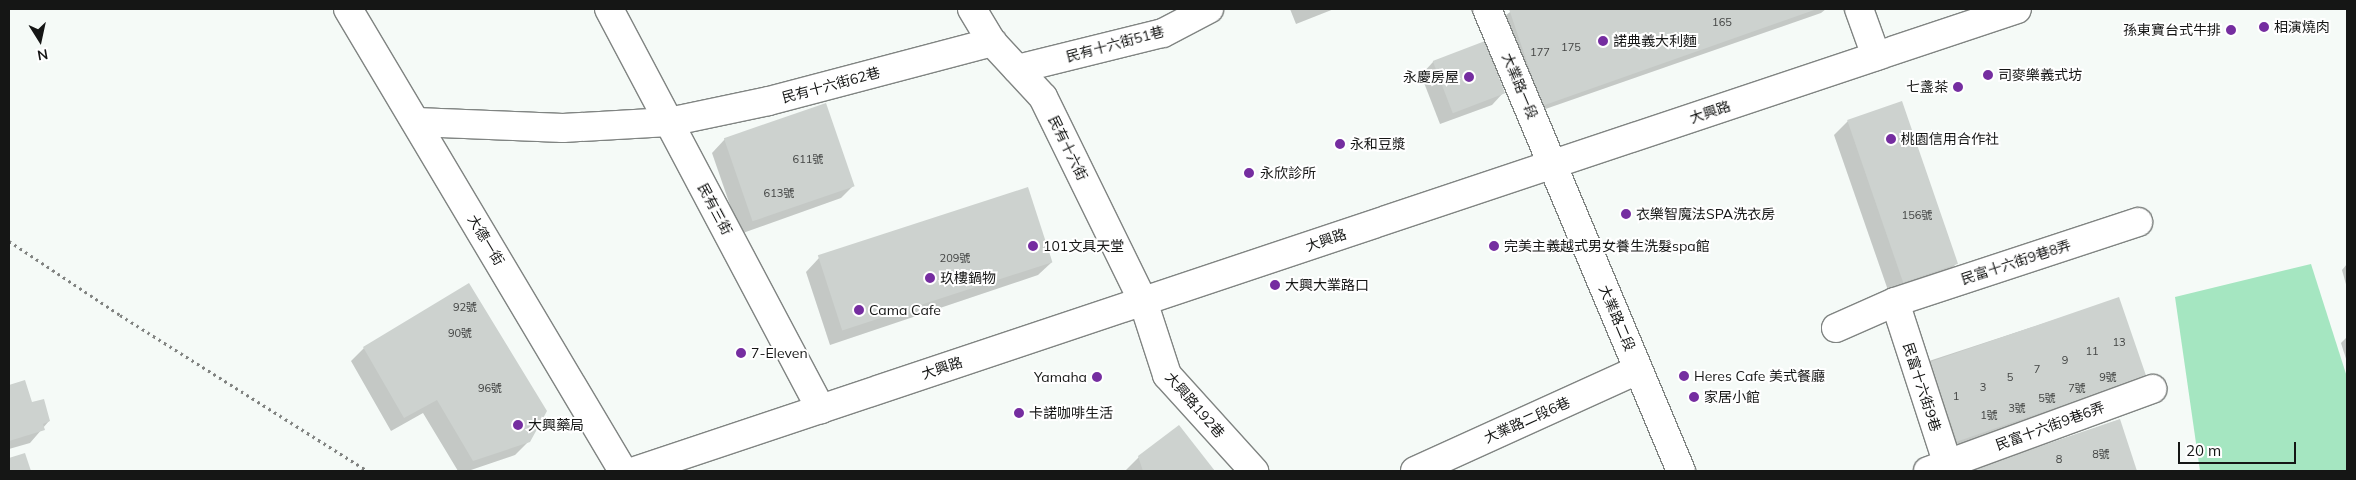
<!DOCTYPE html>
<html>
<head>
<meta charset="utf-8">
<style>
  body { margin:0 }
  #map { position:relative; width:2356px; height:480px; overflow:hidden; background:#f5faf7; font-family:Mulish,"Noto Sans TC",sans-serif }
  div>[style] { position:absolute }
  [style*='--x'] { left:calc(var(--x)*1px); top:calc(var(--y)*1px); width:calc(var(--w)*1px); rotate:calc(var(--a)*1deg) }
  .green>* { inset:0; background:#a5e6c1 }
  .shadow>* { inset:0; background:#0003 }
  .building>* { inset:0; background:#cdd2cf; transform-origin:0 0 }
  .path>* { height:3px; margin-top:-1.5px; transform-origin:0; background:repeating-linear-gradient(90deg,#818381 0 2.5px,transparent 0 6.5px) }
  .roads { filter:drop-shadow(1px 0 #808482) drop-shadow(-1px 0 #808482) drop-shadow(0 1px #808482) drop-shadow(0 -1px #808482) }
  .minor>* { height:28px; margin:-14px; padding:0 14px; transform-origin:14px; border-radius:14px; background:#fff }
  .dots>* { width:14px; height:14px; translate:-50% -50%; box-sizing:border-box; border:2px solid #fff; border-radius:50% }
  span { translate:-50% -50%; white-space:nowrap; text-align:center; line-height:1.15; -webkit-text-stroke:4px #fff; paint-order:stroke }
  .number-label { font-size:11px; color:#434544 }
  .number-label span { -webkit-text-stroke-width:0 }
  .poi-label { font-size:14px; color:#151615 }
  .left { translate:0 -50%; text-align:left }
  .right { translate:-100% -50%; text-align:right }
  .street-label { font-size:14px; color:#151615 }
  .frame { position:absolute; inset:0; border:10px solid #151615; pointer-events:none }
  .north { position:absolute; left:15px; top:15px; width:50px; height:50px; -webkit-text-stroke:4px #fff; paint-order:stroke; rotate:170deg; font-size:14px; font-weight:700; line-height:20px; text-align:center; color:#151615 }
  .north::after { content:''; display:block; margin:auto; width:18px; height:22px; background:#151615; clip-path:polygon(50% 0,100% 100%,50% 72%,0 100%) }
  .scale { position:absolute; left:2178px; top:442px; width:118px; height:22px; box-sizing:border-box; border:2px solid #151615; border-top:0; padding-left:6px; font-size:15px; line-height:18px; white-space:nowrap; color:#151615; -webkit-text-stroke:4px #fff; paint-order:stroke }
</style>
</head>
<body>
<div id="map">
  <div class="green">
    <div style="clip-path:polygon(2311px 264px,2347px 377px,2347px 471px,2200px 471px,2175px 297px)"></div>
  </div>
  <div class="shadow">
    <div style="clip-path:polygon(1290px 9px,1334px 9px,1296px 24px)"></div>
    <div style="clip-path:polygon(1514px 9px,1826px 9px,1821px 13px,1534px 113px,1501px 19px)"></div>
    <div style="clip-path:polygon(1485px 42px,1504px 92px,1492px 105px,1440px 124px,1421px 75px,1433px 62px)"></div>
    <div style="clip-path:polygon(1848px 121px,1956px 264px,1943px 277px,1890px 296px,1834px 135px)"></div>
    <div style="clip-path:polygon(725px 139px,854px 185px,841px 198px,740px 234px,712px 153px)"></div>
    <div style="clip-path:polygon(819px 258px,1052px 262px,1038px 275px,830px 345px,806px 272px)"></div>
    <div style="clip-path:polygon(2347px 264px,2347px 288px,2342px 270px)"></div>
    <div style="clip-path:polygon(2118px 299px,2136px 385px,1949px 448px,1921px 370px,1929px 361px)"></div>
    <div style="clip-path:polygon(2347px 337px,2347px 362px,2341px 343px)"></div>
    <div style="clip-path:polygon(364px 348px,529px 441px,515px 455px,468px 471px,458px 471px,423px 413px,391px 431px,351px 361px)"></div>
    <div style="clip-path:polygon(24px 382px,31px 404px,49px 421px,30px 443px,9px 449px,9px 386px)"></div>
    <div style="clip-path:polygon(2119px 420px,2136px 471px,1969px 471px)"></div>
    <div style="clip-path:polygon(1179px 426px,1213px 471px,1125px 471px,1139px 457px)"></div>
  </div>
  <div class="building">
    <div style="clip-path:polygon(1509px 9px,1817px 9px,1542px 106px)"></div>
    <div style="left:1485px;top:41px;width:56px;height:56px;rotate:69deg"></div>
    <div style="left:1902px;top:101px;width:172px;height:58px;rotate:71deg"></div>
    <div style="left:826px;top:103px;width:88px;height:108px;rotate:71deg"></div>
    <div style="left:1028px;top:187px;width:79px;height:221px;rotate:72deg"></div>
    <div style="clip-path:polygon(469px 283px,547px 411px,530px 442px,473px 461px,437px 400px,404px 418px,363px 347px)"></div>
    <div style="left:2119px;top:297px;width:84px;height:200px;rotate:71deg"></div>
    <div style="clip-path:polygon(25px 380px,32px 402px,44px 399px,50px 421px,43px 424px,45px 430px,9px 441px,9px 385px)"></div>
    <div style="clip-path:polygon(2120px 419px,2137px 471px,1967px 471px)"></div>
    <div style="clip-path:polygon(1179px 425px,1215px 471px,1143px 471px,1138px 456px)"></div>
    <div style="clip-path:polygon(25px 453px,31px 471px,9px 471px,9px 458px)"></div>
  </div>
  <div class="path">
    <div style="--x:9;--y:241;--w:133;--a:33.7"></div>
    <div style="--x:120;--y:315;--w:293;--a:32.2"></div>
  </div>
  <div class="roads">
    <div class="minor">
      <div style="--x:348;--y:9;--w:538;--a:59.24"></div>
      <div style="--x:609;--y:9;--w:453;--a:62.1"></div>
      <div style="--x:972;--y:9;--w:39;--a:59"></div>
      <div style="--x:992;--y:42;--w:75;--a:47.2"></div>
      <div style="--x:1043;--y:97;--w:227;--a:63.9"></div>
      <div style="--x:1143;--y:301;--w:78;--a:72"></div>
      <div style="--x:1167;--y:375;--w:130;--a:47.8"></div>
      <div style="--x:1487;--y:9;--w:501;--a:67.22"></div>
      <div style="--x:1859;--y:9;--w:50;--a:70.1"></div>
      <div style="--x:1017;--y:69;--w:150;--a:-13.9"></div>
      <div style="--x:1163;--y:33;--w:52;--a:-27.6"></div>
      <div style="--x:416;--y:122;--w:147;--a:2.3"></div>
      <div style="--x:563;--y:128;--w:106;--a:-3.2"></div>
      <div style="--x:669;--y:122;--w:102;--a:-11.9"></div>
      <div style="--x:769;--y:101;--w:231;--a:-14.8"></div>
      <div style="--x:1895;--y:302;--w:178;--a:72"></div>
      <div style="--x:1836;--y:328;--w:64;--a:-23.8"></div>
      <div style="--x:1895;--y:302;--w:256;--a:-18.2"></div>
      <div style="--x:635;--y:471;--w:1457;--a:-18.48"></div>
      <div style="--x:1415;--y:471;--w:245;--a:-24.4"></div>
      <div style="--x:1928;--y:471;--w:239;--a:-20.1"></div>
    </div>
  </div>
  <div class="dots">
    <div style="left:2264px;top:27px;background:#752da0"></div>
    <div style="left:2231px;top:30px;background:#752da0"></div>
    <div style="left:1603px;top:41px;background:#752da0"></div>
    <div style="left:1988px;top:75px;background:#752da0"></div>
    <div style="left:1469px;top:77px;background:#752da0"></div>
    <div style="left:1958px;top:87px;background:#752da0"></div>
    <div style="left:1891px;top:139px;background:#752da0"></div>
    <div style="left:1340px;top:144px;background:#752da0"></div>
    <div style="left:1249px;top:173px;background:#752da0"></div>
    <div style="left:1626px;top:214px;background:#752da0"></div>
    <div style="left:1033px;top:246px;background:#752da0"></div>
    <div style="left:1494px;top:246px;background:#752da0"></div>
    <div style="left:930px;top:278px;background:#752da0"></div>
    <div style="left:1275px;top:285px;background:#752da0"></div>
    <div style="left:859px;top:310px;background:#752da0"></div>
    <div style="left:741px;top:353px;background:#752da0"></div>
    <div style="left:1684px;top:376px;background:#752da0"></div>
    <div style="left:1097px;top:377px;background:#752da0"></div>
    <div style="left:1694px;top:397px;background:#752da0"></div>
    <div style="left:1019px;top:413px;background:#752da0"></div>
    <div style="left:518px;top:425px;background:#752da0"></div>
  </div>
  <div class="number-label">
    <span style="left:1722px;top:22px">165</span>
    <span style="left:1571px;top:47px">175</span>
    <span style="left:1540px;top:52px">177</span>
    <span style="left:808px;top:159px">611號</span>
    <span style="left:779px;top:193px">613號</span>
    <span style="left:1917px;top:215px">156號</span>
    <span style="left:955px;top:258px">209號</span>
    <span style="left:465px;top:307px">92號</span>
    <span style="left:460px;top:333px">90號</span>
    <span style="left:2119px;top:342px">13</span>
    <span style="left:2092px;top:351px">11</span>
    <span style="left:2065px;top:360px">9</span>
    <span style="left:2037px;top:369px">7</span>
    <span style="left:2010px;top:377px">5</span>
    <span style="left:2108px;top:377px">9號</span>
    <span style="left:1983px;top:387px">3</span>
    <span style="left:490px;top:388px">96號</span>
    <span style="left:2077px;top:388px">7號</span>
    <span style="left:1956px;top:396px">1</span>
    <span style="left:2047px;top:398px">5號</span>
    <span style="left:2017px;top:408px">3號</span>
    <span style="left:1989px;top:415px">1號</span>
    <span style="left:2101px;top:454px">8號</span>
    <span style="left:2059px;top:459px">8</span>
  </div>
  <div class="poi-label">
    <span class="left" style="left:2274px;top:27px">相演燒肉</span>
    <span class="right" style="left:2221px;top:30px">孫東寶台式牛排</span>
    <span class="left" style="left:1613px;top:41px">諾典義大利麵</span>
    <span class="left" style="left:1998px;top:75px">司麥樂義式坊</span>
    <span class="right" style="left:1459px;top:77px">永慶房屋</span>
    <span class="right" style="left:1948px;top:87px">七盞茶</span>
    <span class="left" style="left:1901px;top:139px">桃園信用合作社</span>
    <span class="left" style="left:1350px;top:144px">永和豆漿</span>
    <span class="left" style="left:1260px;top:173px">永欣診所</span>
    <span class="left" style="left:1636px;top:214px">衣樂智魔法SPA洗衣房</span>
    <span class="left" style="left:1043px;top:246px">101文具天堂</span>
    <span class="left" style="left:1504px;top:246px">完美主義越式男女養生洗髮spa館</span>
    <span class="left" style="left:940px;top:278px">玖樓鍋物</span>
    <span class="left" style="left:1285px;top:285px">大興大業路口</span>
    <span class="left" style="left:869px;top:310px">Cama Cafe</span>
    <span class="left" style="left:751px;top:353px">7-Eleven</span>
    <span class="left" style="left:1694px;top:376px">Heres Cafe 美式餐廳</span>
    <span class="right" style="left:1087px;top:377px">Yamaha</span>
    <span class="left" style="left:1704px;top:397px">家居小館</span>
    <span class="left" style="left:1029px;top:413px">卡諾咖啡生活</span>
    <span class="left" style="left:528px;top:425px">大興藥局</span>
  </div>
  <div class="street-label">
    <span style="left:1115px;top:44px;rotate:-15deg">民有十六街51巷</span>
    <span style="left:831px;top:85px;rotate:-15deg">民有十六街62巷</span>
    <span style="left:1520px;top:86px;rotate:67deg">大業路一段</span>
    <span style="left:1710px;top:112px;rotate:-19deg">大興路</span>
    <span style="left:1068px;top:148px;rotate:64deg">民有十六街</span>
    <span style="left:715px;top:209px;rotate:62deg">民有三街</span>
    <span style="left:486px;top:240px;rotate:59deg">大德一街</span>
    <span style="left:1326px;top:240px;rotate:-19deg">大興路</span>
    <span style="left:2016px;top:262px;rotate:-18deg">民富十六街9巷8弄</span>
    <span style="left:1617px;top:318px;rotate:67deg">大業路二段</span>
    <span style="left:942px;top:368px;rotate:-18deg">大興路</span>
    <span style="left:1922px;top:387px;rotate:72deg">民富十六街9巷</span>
    <span style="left:1195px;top:405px;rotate:49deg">大興路192巷</span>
    <span style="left:1527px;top:420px;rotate:-24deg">大業路二段6巷</span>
    <span style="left:2050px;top:426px;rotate:-20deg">民富十六街9巷6弄</span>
  </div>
  <div class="frame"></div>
  <div class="north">N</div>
  <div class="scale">20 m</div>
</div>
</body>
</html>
